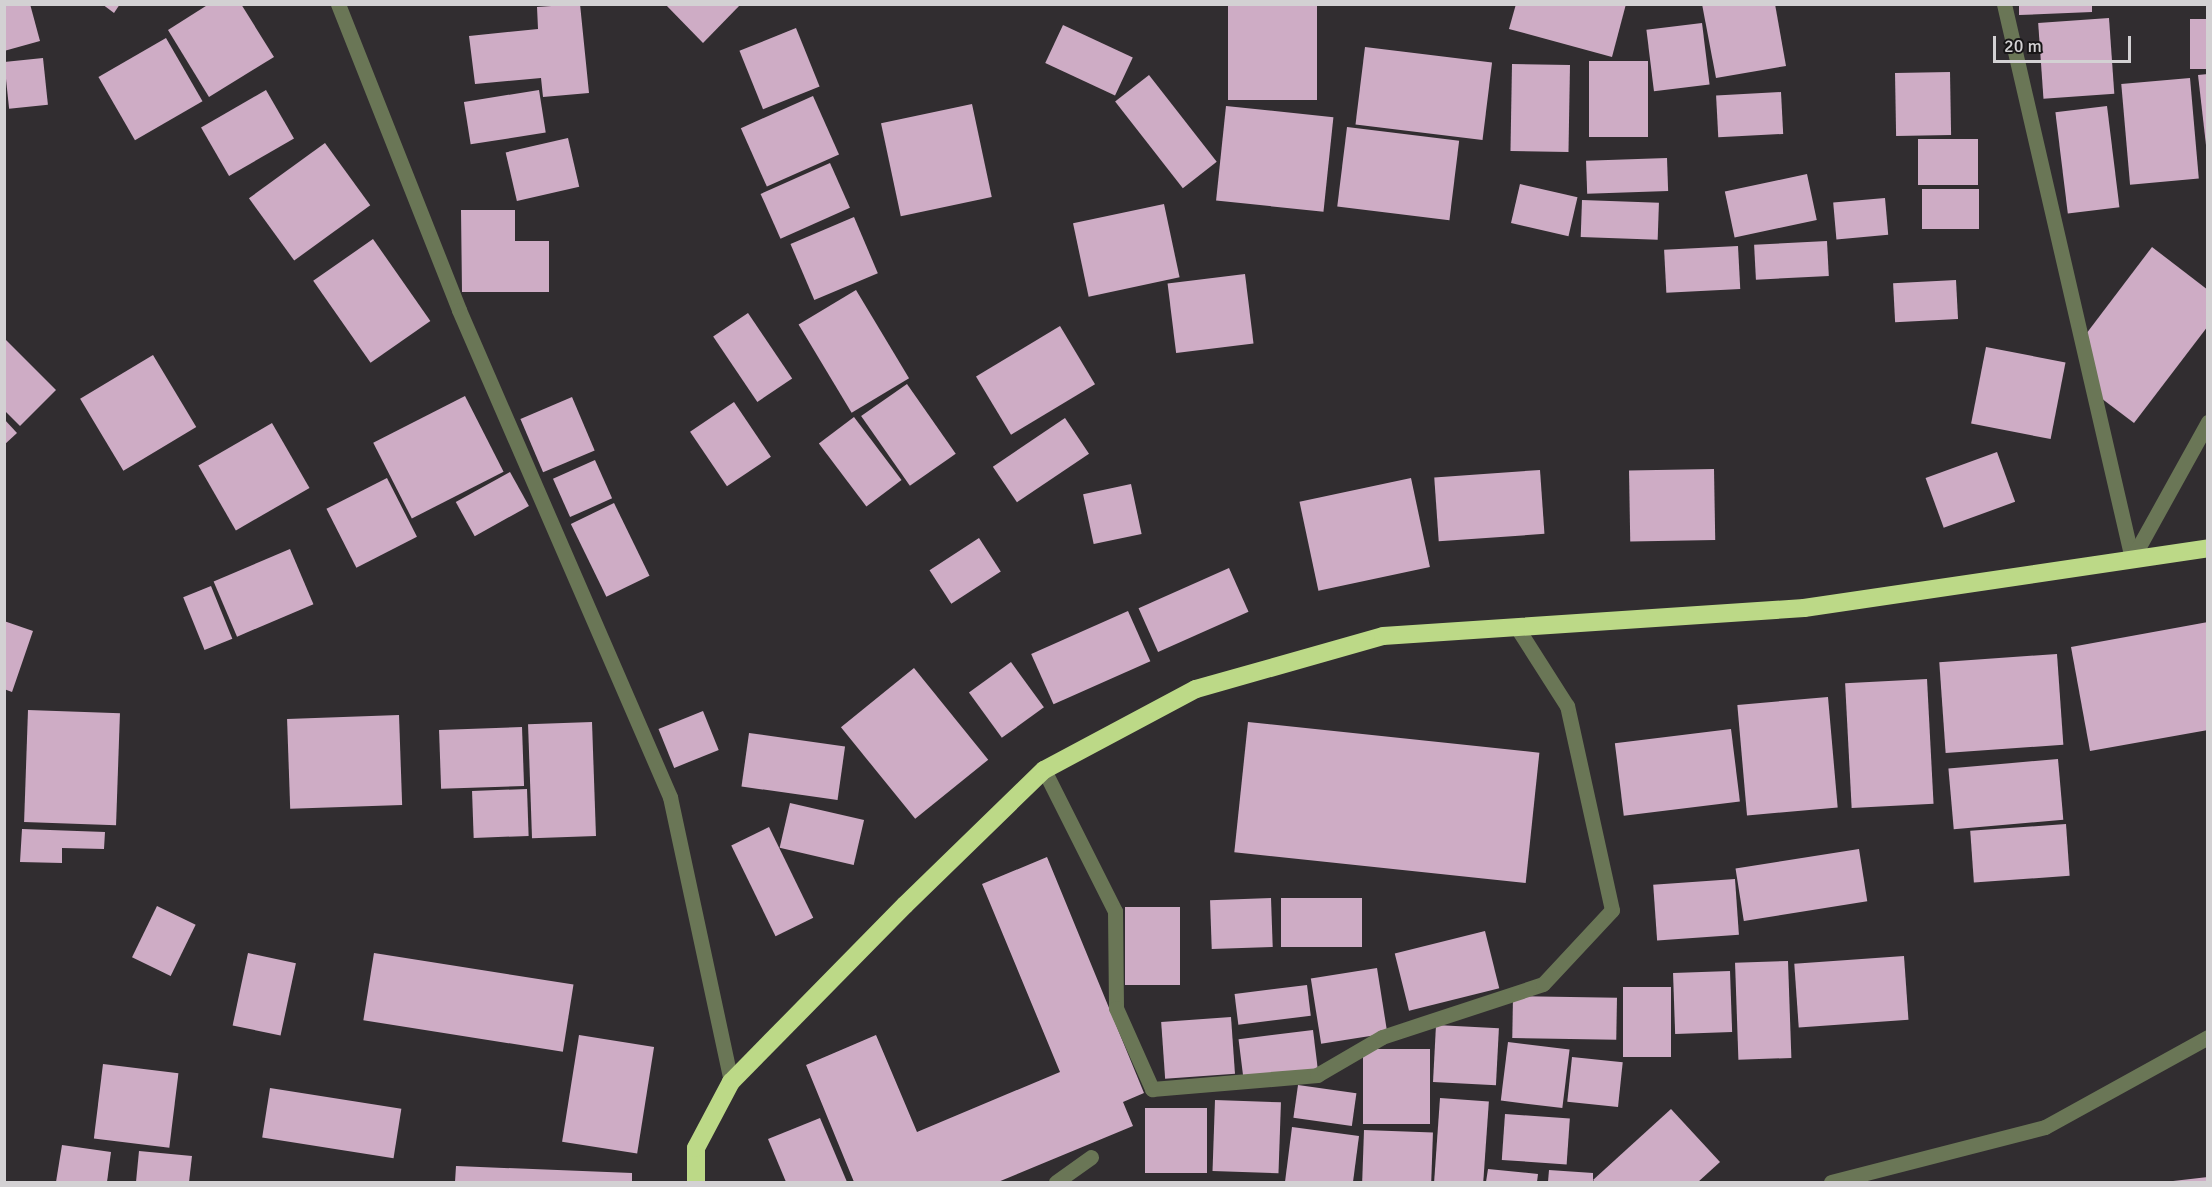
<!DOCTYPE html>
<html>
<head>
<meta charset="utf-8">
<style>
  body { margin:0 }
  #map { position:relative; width:2212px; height:1187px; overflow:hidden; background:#312d30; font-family:Signika,sans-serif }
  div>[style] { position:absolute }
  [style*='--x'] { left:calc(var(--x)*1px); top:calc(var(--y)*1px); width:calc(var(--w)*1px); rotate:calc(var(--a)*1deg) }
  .building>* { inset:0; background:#ceacc5; transform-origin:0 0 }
  .minor>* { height:15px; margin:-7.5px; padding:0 7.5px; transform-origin:7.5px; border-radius:7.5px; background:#6a7656 }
  .highway>* { height:18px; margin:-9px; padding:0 9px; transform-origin:9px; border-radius:9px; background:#bcd987 }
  span { translate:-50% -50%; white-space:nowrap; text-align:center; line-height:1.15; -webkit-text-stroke:6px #181617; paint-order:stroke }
  .frame { position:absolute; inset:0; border:6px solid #d3d1d3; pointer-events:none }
  .scale { position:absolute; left:1993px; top:36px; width:138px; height:27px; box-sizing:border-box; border:3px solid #d3d1d3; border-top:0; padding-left:8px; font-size:18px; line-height:21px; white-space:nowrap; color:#d3d1d3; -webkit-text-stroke:4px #181617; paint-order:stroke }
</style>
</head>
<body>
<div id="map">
  <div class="building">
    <div style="clip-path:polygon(4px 4px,30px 4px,40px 41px,4px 51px)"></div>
    <div style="clip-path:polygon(102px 4px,120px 4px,114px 13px)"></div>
    <div style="clip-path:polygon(209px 4px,241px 4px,274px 57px,209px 97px,168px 30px)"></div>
    <div style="clip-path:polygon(580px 4px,589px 93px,543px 97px,541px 78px,475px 84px,469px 36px,538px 29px,537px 7px)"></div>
    <div style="clip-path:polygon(665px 4px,741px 4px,703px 43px)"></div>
    <div style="left:1228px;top:4px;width:89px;height:96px"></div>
    <div style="clip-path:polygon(1516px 4px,1626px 4px,1612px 57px,1509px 29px)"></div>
    <div style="clip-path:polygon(1702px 4px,1775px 4px,1786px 66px,1716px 78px)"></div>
    <div style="clip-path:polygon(2019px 4px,2092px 4px,2092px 12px,2019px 15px)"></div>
    <div style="left:2109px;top:18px;width:76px;height:71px;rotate:86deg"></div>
    <div style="left:2208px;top:19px;width:50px;height:18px;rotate:90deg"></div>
    <div style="left:1702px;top:23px;width:62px;height:56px;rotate:83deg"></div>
    <div style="left:1063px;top:25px;width:77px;height:42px;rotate:25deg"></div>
    <div style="left:796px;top:28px;width:63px;height:61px;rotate:68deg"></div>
    <div style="left:166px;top:38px;width:73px;height:78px;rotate:60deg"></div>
    <div style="left:1365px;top:47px;width:128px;height:78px;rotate:7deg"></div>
    <div style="left:43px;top:58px;width:47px;height:39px;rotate:84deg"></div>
    <div style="left:1648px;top:61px;width:76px;height:59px;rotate:90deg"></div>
    <div style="left:1512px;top:64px;width:58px;height:87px;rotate:1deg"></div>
    <div style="left:1950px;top:72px;width:63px;height:55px;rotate:89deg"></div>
    <div style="clip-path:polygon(2208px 74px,2208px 145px,2206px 145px,2198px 75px)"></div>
    <div style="left:1149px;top:75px;width:110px;height:43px;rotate:52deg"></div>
    <div style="left:2190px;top:78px;width:101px;height:69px;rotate:85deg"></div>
    <div style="left:266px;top:90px;width:56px;height:75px;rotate:60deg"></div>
    <div style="left:539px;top:90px;width:43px;height:76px;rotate:81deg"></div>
    <div style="left:1781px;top:92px;width:42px;height:65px;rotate:87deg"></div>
    <div style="left:813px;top:96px;width:64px;height:79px;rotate:66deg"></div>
    <div style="left:972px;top:104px;width:95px;height:93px;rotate:78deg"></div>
    <div style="left:1226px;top:106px;width:108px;height:95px;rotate:6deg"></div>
    <div style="left:2107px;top:106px;width:102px;height:52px;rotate:83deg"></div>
    <div style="left:1347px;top:127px;width:113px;height:80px;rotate:7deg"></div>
    <div style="left:568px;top:138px;width:50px;height:64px;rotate:77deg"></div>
    <div style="left:1918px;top:139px;width:60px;height:46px"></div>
    <div style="left:325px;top:143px;width:77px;height:94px;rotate:54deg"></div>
    <div style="left:1667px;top:158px;width:33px;height:81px;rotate:88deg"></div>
    <div style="left:830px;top:163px;width:49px;height:76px;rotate:66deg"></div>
    <div style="left:1807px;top:174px;width:47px;height:84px;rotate:78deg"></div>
    <div style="left:1520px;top:184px;width:59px;height:40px;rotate:13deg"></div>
    <div style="left:1979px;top:189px;width:40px;height:57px;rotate:90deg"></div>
    <div style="left:1885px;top:198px;width:37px;height:52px;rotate:85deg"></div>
    <div style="left:1582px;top:200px;width:77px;height:37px;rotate:2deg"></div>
    <div style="left:1164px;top:204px;width:75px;height:93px;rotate:78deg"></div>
    <div style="clip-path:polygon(461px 210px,515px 210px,515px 241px,549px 241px,549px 292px,462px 292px)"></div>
    <div style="left:854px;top:217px;width:61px;height:69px;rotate:67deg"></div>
    <div style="left:373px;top:239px;width:100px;height:73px;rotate:55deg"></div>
    <div style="left:1827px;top:241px;width:35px;height:73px;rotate:87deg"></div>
    <div style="left:1738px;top:246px;width:43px;height:74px;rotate:87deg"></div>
    <div style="clip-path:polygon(2152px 247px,2208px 290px,2208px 326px,2134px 423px,2097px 395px,2083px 338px)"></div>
    <div style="left:1245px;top:274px;width:70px;height:78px;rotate:83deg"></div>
    <div style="left:1956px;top:280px;width:39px;height:63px;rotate:87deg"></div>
    <div style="left:856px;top:290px;width:103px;height:67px;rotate:59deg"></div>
    <div style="left:748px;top:313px;width:79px;height:42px;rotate:56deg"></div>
    <div style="left:1060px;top:326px;width:68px;height:98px;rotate:59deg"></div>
    <div style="clip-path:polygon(4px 338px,56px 390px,20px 426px,4px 410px)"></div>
    <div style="left:1986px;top:347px;width:81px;height:78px;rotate:11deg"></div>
    <div style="left:153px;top:355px;width:84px;height:85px;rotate:59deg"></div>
    <div style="left:907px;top:384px;width:85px;height:56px;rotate:55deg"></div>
    <div style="left:465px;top:396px;width:85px;height:103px;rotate:63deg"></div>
    <div style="left:572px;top:397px;width:58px;height:56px;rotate:67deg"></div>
    <div style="left:734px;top:402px;width:66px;height:53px;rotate:56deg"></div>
    <div style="left:854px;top:417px;width:79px;height:44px;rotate:53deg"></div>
    <div style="left:1065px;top:418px;width:43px;height:87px;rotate:56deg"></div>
    <div style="clip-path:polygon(4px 419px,17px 433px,4px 445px)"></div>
    <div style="left:272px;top:423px;width:75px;height:85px;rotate:60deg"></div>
    <div style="left:1997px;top:452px;width:53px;height:76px;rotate:70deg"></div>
    <div style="left:595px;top:460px;width:42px;height:46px;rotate:66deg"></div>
    <div style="left:1714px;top:469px;width:71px;height:85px;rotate:89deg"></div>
    <div style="left:1540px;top:470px;width:64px;height:106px;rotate:86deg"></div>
    <div style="left:510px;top:472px;width:39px;height:62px;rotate:61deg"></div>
    <div style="left:387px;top:478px;width:66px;height:68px;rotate:63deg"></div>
    <div style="left:1411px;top:478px;width:91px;height:114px;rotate:78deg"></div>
    <div style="left:1131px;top:484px;width:51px;height:49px;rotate:78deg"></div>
    <div style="left:614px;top:503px;width:81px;height:48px;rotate:64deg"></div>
    <div style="left:979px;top:538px;width:40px;height:59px;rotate:57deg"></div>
    <div style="left:290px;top:549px;width:60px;height:83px;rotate:67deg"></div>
    <div style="left:1229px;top:568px;width:48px;height:99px;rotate:66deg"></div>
    <div style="left:211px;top:586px;width:57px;height:30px;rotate:68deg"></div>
    <div style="left:1128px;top:611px;width:55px;height:106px;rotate:66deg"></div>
    <div style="clip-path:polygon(4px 621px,33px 631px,12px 692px,4px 689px)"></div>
    <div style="clip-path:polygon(2208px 622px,2208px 730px,2090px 751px,2071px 647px)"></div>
    <div style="left:2057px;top:654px;width:91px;height:118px;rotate:86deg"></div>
    <div style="left:1011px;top:662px;width:56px;height:52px;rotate:54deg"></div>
    <div style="left:914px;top:668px;width:118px;height:94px;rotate:51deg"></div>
    <div style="left:1927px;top:679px;width:125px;height:82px;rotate:87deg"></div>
    <div style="left:1828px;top:697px;width:111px;height:91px;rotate:85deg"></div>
    <div style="left:28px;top:710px;width:92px;height:112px;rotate:2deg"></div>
    <div style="left:703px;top:711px;width:42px;height:48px;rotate:68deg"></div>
    <div style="left:399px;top:715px;width:90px;height:112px;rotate:88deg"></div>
    <div style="left:592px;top:722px;width:114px;height:64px;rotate:88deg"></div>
    <div style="left:1248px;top:722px;width:293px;height:131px;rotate:6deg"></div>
    <div style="left:522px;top:727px;width:59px;height:83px;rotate:88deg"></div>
    <div style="left:1731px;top:729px;width:73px;height:117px;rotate:83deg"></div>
    <div style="left:749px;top:733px;width:97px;height:54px;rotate:8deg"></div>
    <div style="left:2058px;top:759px;width:61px;height:110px;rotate:85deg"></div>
    <div style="left:527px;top:789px;width:47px;height:55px;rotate:88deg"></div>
    <div style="left:790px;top:803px;width:76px;height:46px;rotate:13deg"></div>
    <div style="left:2066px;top:824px;width:52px;height:96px;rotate:86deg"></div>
    <div style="left:769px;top:827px;width:101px;height:42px;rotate:64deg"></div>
    <div style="clip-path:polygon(22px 829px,105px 832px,104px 849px,62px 848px,62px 863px,20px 862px)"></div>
    <div style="left:1859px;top:849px;width:53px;height:125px;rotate:81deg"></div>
    <div style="clip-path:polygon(1047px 857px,1144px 1093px,1123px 1102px,1133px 1126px,998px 1182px,854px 1182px,806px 1065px,876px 1035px,917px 1132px,1060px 1072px,982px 884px)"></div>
    <div style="left:1735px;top:879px;width:56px;height:82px;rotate:86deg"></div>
    <div style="left:1271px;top:898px;width:49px;height:61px;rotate:88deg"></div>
    <div style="left:1281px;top:898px;width:81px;height:49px"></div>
    <div style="left:157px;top:906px;width:43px;height:57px;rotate:26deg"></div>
    <div style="left:1125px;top:907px;width:55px;height:78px"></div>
    <div style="left:1485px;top:931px;width:59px;height:93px;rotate:76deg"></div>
    <div style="left:248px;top:953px;width:49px;height:74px;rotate:12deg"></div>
    <div style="left:374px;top:953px;width:202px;height:68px;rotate:9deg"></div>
    <div style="left:1904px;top:956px;width:64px;height:110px;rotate:86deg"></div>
    <div style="left:1788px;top:961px;width:97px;height:53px;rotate:88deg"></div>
    <div style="left:1377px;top:968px;width:66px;height:67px;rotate:81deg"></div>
    <div style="left:1730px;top:971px;width:61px;height:57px;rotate:88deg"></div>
    <div style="left:1307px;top:985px;width:31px;height:73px;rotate:83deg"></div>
    <div style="left:1623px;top:987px;width:48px;height:70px"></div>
    <div style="left:1513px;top:996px;width:104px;height:42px;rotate:1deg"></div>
    <div style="left:1231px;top:1017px;width:57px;height:70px;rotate:86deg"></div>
    <div style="left:1436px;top:1025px;width:63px;height:57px;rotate:3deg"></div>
    <div style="left:1313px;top:1030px;width:40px;height:75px;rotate:83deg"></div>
    <div style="left:579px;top:1035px;width:76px;height:108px;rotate:9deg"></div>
    <div style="left:1508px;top:1042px;width:62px;height:59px;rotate:7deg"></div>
    <div style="left:1363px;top:1049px;width:67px;height:75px"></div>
    <div style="left:1572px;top:1057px;width:51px;height:45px;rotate:6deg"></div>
    <div style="left:103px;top:1064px;width:76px;height:75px;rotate:7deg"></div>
    <div style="left:1298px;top:1085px;width:59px;height:33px;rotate:8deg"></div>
    <div style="left:270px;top:1088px;width:133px;height:50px;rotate:9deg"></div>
    <div style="left:1440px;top:1098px;width:49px;height:84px;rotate:4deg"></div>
    <div style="left:1215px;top:1100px;width:66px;height:71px;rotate:2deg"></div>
    <div style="left:1145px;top:1108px;width:62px;height:65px"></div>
    <div style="clip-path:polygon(1671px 1109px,1720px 1162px,1698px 1182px,1595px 1182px,1593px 1180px)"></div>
    <div style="left:1505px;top:1114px;width:65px;height:46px;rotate:4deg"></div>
    <div style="clip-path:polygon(820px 1118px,847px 1182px,786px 1182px,768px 1139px)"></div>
    <div style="clip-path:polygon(1292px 1127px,1359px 1136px,1353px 1182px,1285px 1182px)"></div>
    <div style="left:1364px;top:1130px;width:69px;height:52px;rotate:2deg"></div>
    <div style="clip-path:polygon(62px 1145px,111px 1152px,107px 1182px,56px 1182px)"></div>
    <div style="clip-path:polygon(139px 1151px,192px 1156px,189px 1182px,136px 1182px)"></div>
    <div style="clip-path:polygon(456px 1166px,632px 1173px,632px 1182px,455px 1182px)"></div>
    <div style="clip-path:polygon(1488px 1169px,1538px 1174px,1537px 1182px,1486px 1182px)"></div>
    <div style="clip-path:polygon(1549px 1170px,1593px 1173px,1593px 1182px,1548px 1182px)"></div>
    <div style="clip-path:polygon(2208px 1177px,2208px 1182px,2174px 1182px,2173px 1181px)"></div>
  </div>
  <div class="minor">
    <div style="--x:338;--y:4;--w:329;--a:68.4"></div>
    <div style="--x:459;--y:310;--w:531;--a:66.57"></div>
    <div style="--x:670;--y:797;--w:291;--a:77.9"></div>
    <div style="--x:2004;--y:4;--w:570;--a:77.01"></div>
    <div style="--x:2132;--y:559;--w:157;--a:-61"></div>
    <div style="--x:1044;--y:770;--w:158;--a:63.3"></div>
    <div style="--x:1115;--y:911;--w:97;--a:89.4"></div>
    <div style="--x:1116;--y:1008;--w:89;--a:66"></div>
    <div style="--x:1152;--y:1089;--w:166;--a:-4.8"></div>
    <div style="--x:1317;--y:1075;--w:75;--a:-30.3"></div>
    <div style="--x:1382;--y:1037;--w:169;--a:-18.2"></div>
    <div style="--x:1543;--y:984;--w:101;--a:-47"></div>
    <div style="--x:1612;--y:910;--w:209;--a:-102.4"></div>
    <div style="--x:1567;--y:706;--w:95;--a:-122.5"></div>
    <div style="--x:1056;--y:1182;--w:43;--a:-35.5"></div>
    <div style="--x:1831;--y:1182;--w:221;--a:-14.4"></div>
    <div style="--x:2045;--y:1127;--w:186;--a:-28.9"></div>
  </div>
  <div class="highway">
    <div style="--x:696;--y:1182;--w:34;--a:-90"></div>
    <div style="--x:696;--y:1148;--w:75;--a:-62.1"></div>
    <div style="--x:731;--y:1082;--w:248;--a:-45.5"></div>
    <div style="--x:905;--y:905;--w:194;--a:-44.2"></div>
    <div style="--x:1044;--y:770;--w:172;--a:-28.1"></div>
    <div style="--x:1196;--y:689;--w:194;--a:-15.8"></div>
    <div style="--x:1383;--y:636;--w:422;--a:-3.8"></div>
    <div style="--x:1804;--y:608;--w:408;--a:-8.4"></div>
  </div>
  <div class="frame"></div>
  <div class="scale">20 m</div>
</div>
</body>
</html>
